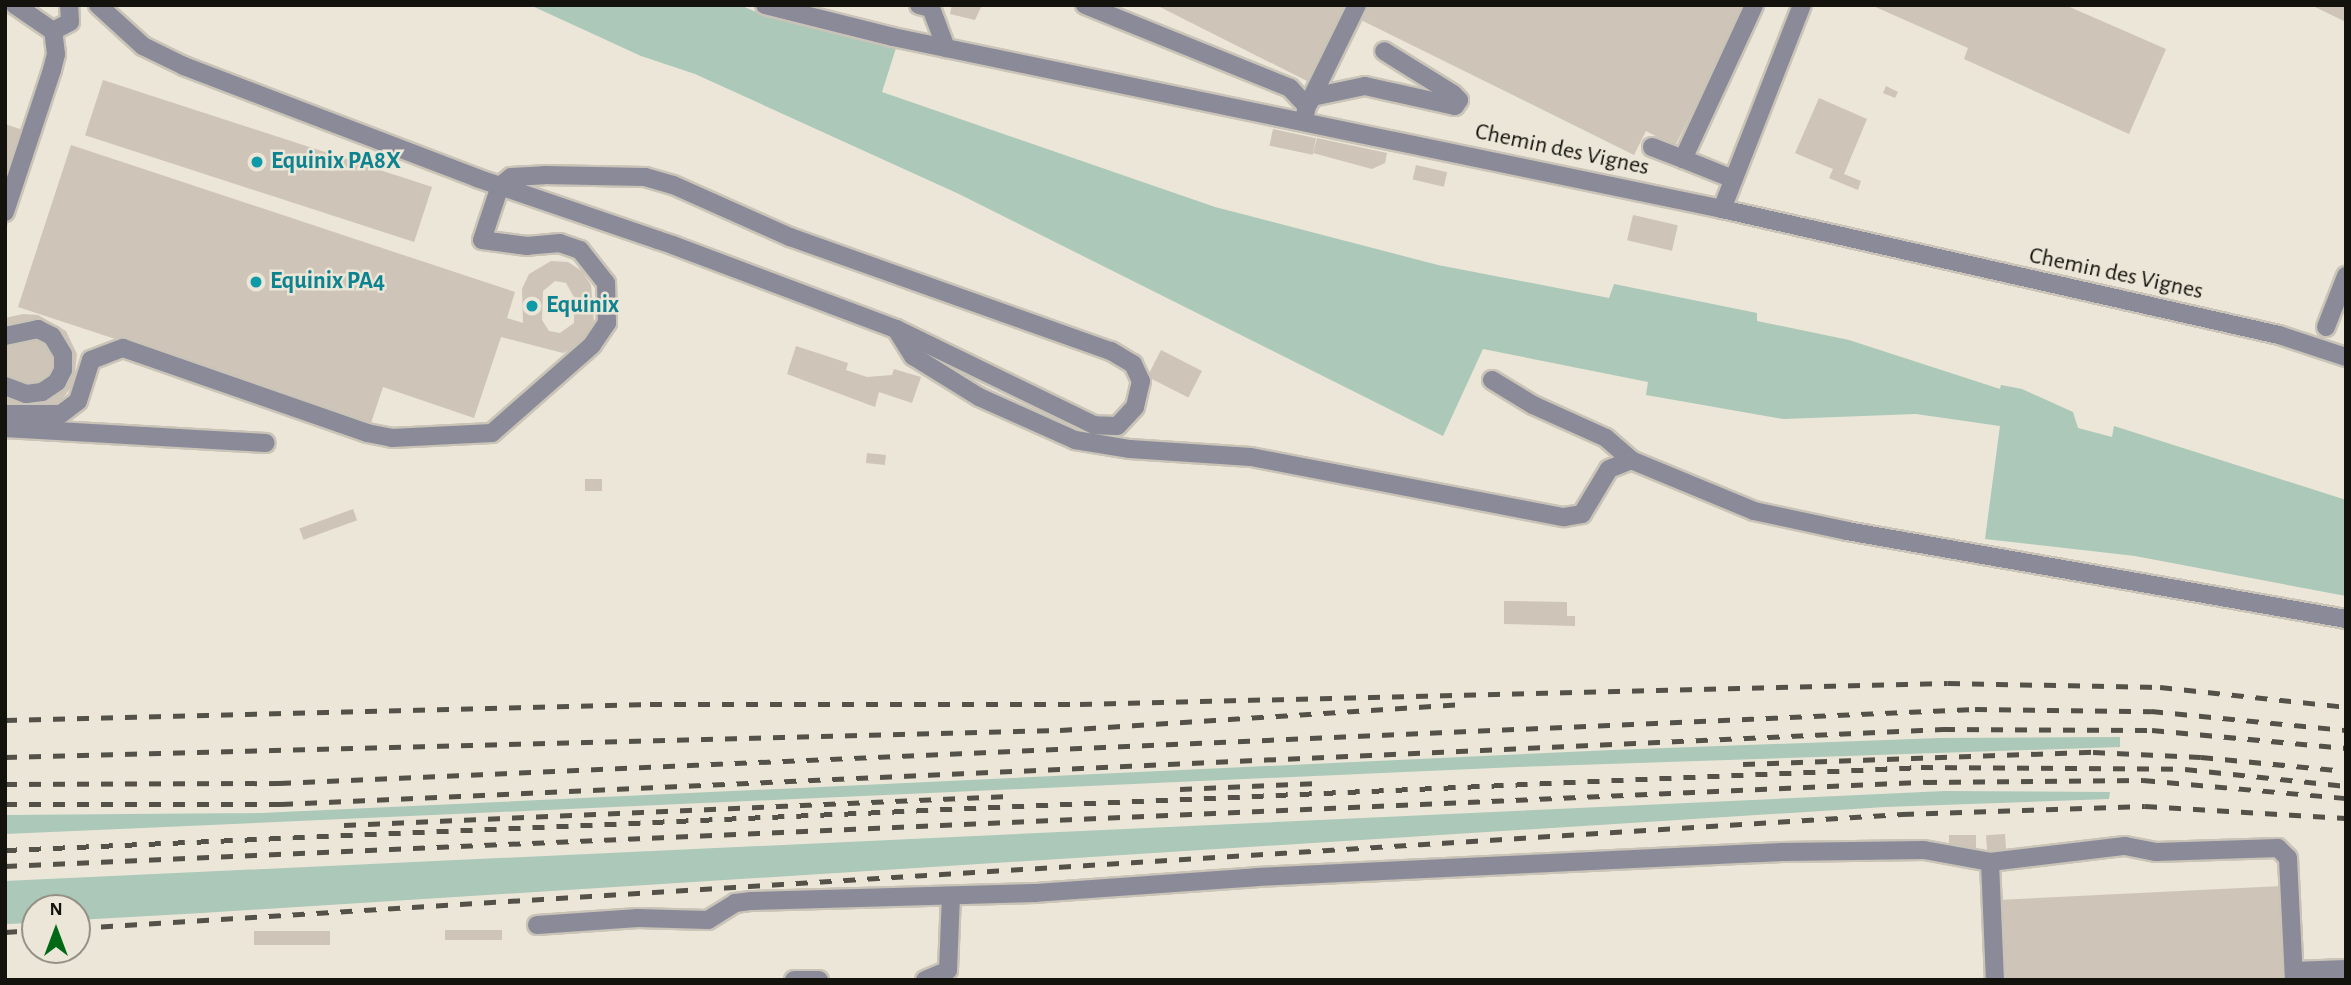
<!DOCTYPE html>
<html>
<head>
<meta charset="utf-8">
<style>
  body { margin:0 }
  #map { position:relative; width:2351px; height:985px; overflow:hidden; background:#ebe6d7; font-family:"Alegreya Sans",sans-serif }
  div>[style] { position:absolute }
  [style*='--x'] { left:calc(var(--x)*1px); top:calc(var(--y)*1px); width:calc(var(--w)*1px); rotate:calc(var(--a)*1deg) }
  .green>* { inset:0; background:#abc8b9 }
  .building>* { inset:0; background:#cec4b7; transform-origin:0 0 }
  .roads { filter:drop-shadow(2px 0 #c9c4b7) drop-shadow(-2px 0 #c9c4b7) drop-shadow(0 2px #c9c4b7) drop-shadow(0 -2px #c9c4b7) }
  .minor>* { height:18px; margin:-9px; padding:0 9px; transform-origin:9px; border-radius:9px; background:#8a8a98 }
  .rail>* { height:5px; margin-top:-2.5px; transform-origin:0; background:repeating-linear-gradient(90deg,#545149 0 12px,transparent 0 24px) }
  .dots>* { width:19px; height:19px; translate:-50% -50%; box-sizing:border-box; border:4px solid #ebe6d7; border-radius:50% }
  span { translate:-50% -50%; white-space:nowrap; text-align:center; line-height:1.15; -webkit-text-stroke:5px #ebe6d7; paint-order:stroke }
  .street-label { font-size:24px; color:#14120d }
  .culture-label { font-size:24px; color:#0d838f; font-weight:700 }
  .left { translate:0 -50%; text-align:left }
  .frame { position:absolute; inset:0; border:7px solid #14120d; pointer-events:none }
  .north { position:absolute; left:21px; top:894px; width:70px; height:70px; box-sizing:border-box; background:#ebe6d7; border:2px solid #959186; border-radius:50%; rotate:0deg; font-size:19px; font-weight:700; line-height:28px; text-align:center; color:#14120d }
  .north::after { content:''; display:block; margin:auto; width:24px; height:32px; background:#016915; clip-path:polygon(50% 0,100% 100%,50% 72%,0 100%) }
</style>
</head>
<body>
<div id="map">
  <div class="green">
    <div style="clip-path:polygon(530px 5px,740px 5px,765px 16px,896px 48px,882px 92px,1215px 207px,1438px 265px,1609px 298px,1614px 284px,1757px 313px,1757px 321px,1849px 340px,2000px 389px,2001px 385px,2022px 389px,2073px 412px,2078px 428px,2112px 437px,2114px 426px,2346px 500px,2346px 596px,2135px 556px,1985px 539px,2000px 426px,1916px 414px,1783px 419px,1646px 395px,1648px 382px,1483px 349px,1443px 436px,959px 194px,695px 74px,641px 56px)"></div>
    <div style="clip-path:polygon(2120px 737px,2120px 747px,1517px 767px,5px 834px,5px 815px,261px 813px,1612px 750px,1940px 738px)"></div>
    <div style="clip-path:polygon(1945px 791px,2110px 792px,2109px 799px,1885px 807px,202px 913px,77px 920px,77px 908px,35px 908px,35px 923px,5px 924px,5px 881px)"></div>
  </div>
  <div class="building">
    <div style="clip-path:polygon(952px 5px,982px 5px,975px 20px,950px 14px)"></div>
    <div style="clip-path:polygon(1156px 5px,1347px 5px,1309px 82px)"></div>
    <div style="clip-path:polygon(1369px 5px,1746px 5px,1675px 146px,1646px 131px,1634px 155px,1361px 20px)"></div>
    <div style="clip-path:polygon(1871px 5px,2065px 5px,2166px 49px,2129px 134px,1964px 59px,1968px 48px)"></div>
    <div style="clip-path:polygon(2311px 5px,2346px 5px,2346px 22px)"></div>
    <div style="left:103px;top:80px;width:346px;height:58px;rotate:18deg"></div>
    <div style="clip-path:polygon(1886px 86px,1898px 92px,1895px 98px,1883px 93px)"></div>
    <div style="clip-path:polygon(1819px 98px,1867px 119px,1844px 174px,1861px 181px,1858px 190px,1829px 178px,1833px 169px,1795px 153px)"></div>
    <div style="clip-path:polygon(5px 124px,35px 134px,6px 229px,5px 229px)"></div>
    <div style="left:1273px;top:129px;width:44px;height:17px;rotate:12deg"></div>
    <div style="clip-path:polygon(1317px 138px,1387px 153px,1385px 163px,1372px 169px,1313px 153px)"></div>
    <div style="clip-path:polygon(evenodd,71px 145px,515px 292px,507px 318px,523px 323px,522px 289px,529px 274px,551px 261px,568px 262px,582px 271px,591px 285px,594px 324px,579px 346px,563px 353px,501px 337px,474px 418px,383px 387px,371px 423px,18px 307px,71px 145px,555px 281px,566px 283px,574px 297px,574px 323px,560px 333px,549px 331px,542px 320px,543px 291px,555px 281px)"></div>
    <div style="left:1416px;top:165px;width:32px;height:15px;rotate:13deg"></div>
    <div style="left:1633px;top:215px;width:46px;height:26px;rotate:13deg"></div>
    <div style="clip-path:polygon(23px 314px,38px 315px,66px 331px,77px 354px,74px 383px,59px 404px,41px 413px,5px 408px,5px 318px)"></div>
    <div style="clip-path:polygon(796px 346px,848px 363px,846px 370px,867px 377px,892px 375px,894px 369px,921px 377px,912px 403px,879px 392px,875px 407px,787px 374px)"></div>
    <div style="left:1161px;top:350px;width:46px;height:30px;rotate:27deg"></div>
    <div style="left:867px;top:453px;width:19px;height:10px;rotate:6deg"></div>
    <div style="left:585px;top:479px;width:17px;height:12px"></div>
    <div style="left:353px;top:509px;width:12px;height:57px;rotate:70deg"></div>
    <div style="clip-path:polygon(1504px 601px,1567px 602px,1567px 616px,1575px 616px,1575px 626px,1504px 624px)"></div>
    <div style="left:2005px;top:834px;width:16px;height:19px;rotate:86deg"></div>
    <div style="left:1976px;top:835px;width:13px;height:27px;rotate:90deg"></div>
    <div style="clip-path:polygon(2282px 886px,2286px 980px,2001px 980px,1997px 900px)"></div>
    <div style="left:502px;top:930px;width:10px;height:57px;rotate:90deg"></div>
    <div style="left:330px;top:931px;width:14px;height:76px;rotate:90deg"></div>
  </div>
  <div class="roads">
    <div class="minor">
      <div style="--x:15;--y:5;--w:46;--a:34.4"></div>
      <div style="--x:53;--y:31;--w:19;--a:-28"></div>
      <div style="--x:70;--y:22;--w:17;--a:-93"></div>
      <div style="--x:765;--y:5;--w:132;--a:14"></div>
      <div style="--x:893;--y:37;--w:847;--a:11.72"></div>
      <div style="--x:1722;--y:209;--w:571;--a:12.75"></div>
      <div style="--x:2279;--y:335;--w:71;--a:18.2"></div>
      <div style="--x:919;--y:5;--w:12;--a:14"></div>
      <div style="--x:931;--y:8;--w:43;--a:69.4"></div>
      <div style="--x:1085;--y:5;--w:221;--a:22"></div>
      <div style="--x:1290;--y:88;--w:25;--a:47"></div>
      <div style="--x:1307;--y:106;--w:13;--a:103"></div>
      <div style="--x:1312;--y:97;--w:54;--a:-11.7"></div>
      <div style="--x:1365;--y:86;--w:92;--a:12.5"></div>
      <div style="--x:1455;--y:106;--w:7;--a:-56"></div>
      <div style="--x:1459;--y:100;--w:8;--a:-135"></div>
      <div style="--x:1453;--y:94;--w:81;--a:-148.1"></div>
      <div style="--x:1309;--y:103;--w:109;--a:-63.9"></div>
      <div style="--x:1652;--y:147;--w:33;--a:21"></div>
      <div style="--x:1733;--y:179;--w:54;--a:-158.2"></div>
      <div style="--x:1683;--y:159;--w:170;--a:-65.2"></div>
      <div style="--x:1722;--y:209;--w:219;--a:-68.6"></div>
      <div style="--x:5;--y:212;--w:150;--a:-71.7"></div>
      <div style="--x:52;--y:70;--w:16;--a:-76"></div>
      <div style="--x:56;--y:54;--w:23;--a:-97"></div>
      <div style="--x:2326;--y:327;--w:55;--a:-68.6"></div>
      <div style="--x:896;--y:329;--w:32;--a:58"></div>
      <div style="--x:913;--y:356;--w:78;--a:31.8"></div>
      <div style="--x:979;--y:397;--w:105;--a:24.1"></div>
      <div style="--x:1075;--y:440;--w:56;--a:9.3"></div>
      <div style="--x:1130;--y:449;--w:121;--a:3.8"></div>
      <div style="--x:1251;--y:457;--w:319;--a:10.9"></div>
      <div style="--x:1564;--y:517;--w:18;--a:-9"></div>
      <div style="--x:1582;--y:514;--w:52;--a:-59"></div>
      <div style="--x:1609;--y:469;--w:24;--a:-22"></div>
      <div style="--x:5;--y:336;--w:34;--a:-12"></div>
      <div style="--x:38;--y:329;--w:16;--a:27"></div>
      <div style="--x:52;--y:336;--w:21;--a:59"></div>
      <div style="--x:63;--y:354;--w:16;--a:90"></div>
      <div style="--x:63;--y:370;--w:13;--a:117"></div>
      <div style="--x:57;--y:382;--w:18;--a:146"></div>
      <div style="--x:42;--y:392;--w:16;--a:173"></div>
      <div style="--x:26;--y:394;--w:22;--a:-159"></div>
      <div style="--x:1492;--y:380;--w:48;--a:31.4"></div>
      <div style="--x:1533;--y:405;--w:80;--a:24.3"></div>
      <div style="--x:1606;--y:438;--w:33;--a:41"></div>
      <div style="--x:1631;--y:460;--w:133;--a:22.5"></div>
      <div style="--x:1754;--y:511;--w:95;--a:12.1"></div>
      <div style="--x:1847;--y:531;--w:507;--a:10"></div>
      <div style="--x:5;--y:414;--w:56;--a:0"></div>
      <div style="--x:61;--y:414;--w:21;--a:-37"></div>
      <div style="--x:78;--y:401;--w:43;--a:-72.4"></div>
      <div style="--x:91;--y:360;--w:34;--a:-21"></div>
      <div style="--x:123;--y:348;--w:258;--a:19.2"></div>
      <div style="--x:367;--y:433;--w:25;--a:11"></div>
      <div style="--x:392;--y:438;--w:100;--a:-2.9"></div>
      <div style="--x:492;--y:433;--w:133;--a:-41.3"></div>
      <div style="--x:592;--y:345;--w:27;--a:-56"></div>
      <div style="--x:607;--y:323;--w:40;--a:-91.4"></div>
      <div style="--x:606;--y:283;--w:42;--a:-128.2"></div>
      <div style="--x:580;--y:250;--w:21;--a:-161"></div>
      <div style="--x:560;--y:243;--w:33;--a:175"></div>
      <div style="--x:527;--y:246;--w:45;--a:-172.4"></div>
      <div style="--x:482;--y:240;--w:57;--a:-71.6"></div>
      <div style="--x:500;--y:186;--w:14;--a:-39"></div>
      <div style="--x:511;--y:177;--w:33;--a:-3"></div>
      <div style="--x:544;--y:175;--w:101;--a:1.1"></div>
      <div style="--x:645;--y:177;--w:29;--a:16"></div>
      <div style="--x:673;--y:185;--w:128;--a:24"></div>
      <div style="--x:790;--y:237;--w:341;--a:19.6"></div>
      <div style="--x:1111;--y:351;--w:26;--a:31"></div>
      <div style="--x:1133;--y:364;--w:19;--a:65"></div>
      <div style="--x:1141;--y:381;--w:27;--a:103"></div>
      <div style="--x:1135;--y:407;--w:26;--a:133"></div>
      <div style="--x:1117;--y:426;--w:23;--a:-178"></div>
      <div style="--x:1094;--y:425;--w:220;--a:-154.1"></div>
      <div style="--x:896;--y:329;--w:238;--a:-159.4"></div>
      <div style="--x:673;--y:245;--w:16;--a:-162"></div>
      <div style="--x:658;--y:240;--w:167;--a:-161.1"></div>
      <div style="--x:500;--y:186;--w:24;--a:-161"></div>
      <div style="--x:477;--y:178;--w:314;--a:-159.1"></div>
      <div style="--x:184;--y:66;--w:46;--a:-154"></div>
      <div style="--x:143;--y:46;--w:61;--a:-137.7"></div>
      <div style="--x:5;--y:428;--w:261;--a:3.3"></div>
      <div style="--x:1990;--y:862;--w:136;--a:-6.8"></div>
      <div style="--x:2125;--y:846;--w:32;--a:11"></div>
      <div style="--x:2156;--y:852;--w:122;--a:-1.9"></div>
      <div style="--x:2278;--y:848;--w:14;--a:45"></div>
      <div style="--x:2288;--y:858;--w:122;--a:87.2"></div>
      <div style="--x:537;--y:925;--w:101;--a:-4"></div>
      <div style="--x:638;--y:918;--w:70;--a:1.6"></div>
      <div style="--x:708;--y:920;--w:32;--a:-32"></div>
      <div style="--x:735;--y:903;--w:17;--a:-7"></div>
      <div style="--x:752;--y:901;--w:283;--a:-1.6"></div>
      <div style="--x:1035;--y:893;--w:223;--a:-4.1"></div>
      <div style="--x:1257;--y:877;--w:526;--a:-2.73"></div>
      <div style="--x:1782;--y:852;--w:142;--a:-0.8"></div>
      <div style="--x:1924;--y:850;--w:67;--a:10.3"></div>
      <div style="--x:1990;--y:862;--w:118;--a:87.6"></div>
      <div style="--x:2294;--y:971;--w:52;--a:-2.2"></div>
      <div style="--x:794;--y:980;--w:25;--a:0"></div>
      <div style="--x:925;--y:980;--w:25;--a:-23"></div>
      <div style="--x:948;--y:970;--w:74;--a:-87.7"></div>
    </div>
  </div>
  <div class="rail">
    <div style="--x:5;--y:720;--w:645;--a:-1.42"></div>
    <div style="--x:650;--y:704;--w:430;--a:0"></div>
    <div style="--x:1080;--y:704;--w:868;--a:-1.39"></div>
    <div style="--x:1948;--y:683;--w:212;--a:1.1"></div>
    <div style="--x:2160;--y:687;--w:187;--a:6.1"></div>
    <div style="--x:5;--y:757;--w:1055;--a:-1.47"></div>
    <div style="--x:1060;--y:730;--w:400;--a:-3.7"></div>
    <div style="--x:1743;--y:764;--w:350;--a:-2"></div>
    <div style="--x:2093;--y:752;--w:108;--a:2.7"></div>
    <div style="--x:2201;--y:757;--w:146;--a:5.5"></div>
    <div style="--x:5;--y:784;--w:274;--a:-0.2"></div>
    <div style="--x:279;--y:783;--w:1698;--a:-2.5"></div>
    <div style="--x:1975;--y:709;--w:176;--a:0.7"></div>
    <div style="--x:2151;--y:711;--w:196;--a:5.6"></div>
    <div style="--x:1180;--y:789;--w:140;--a:-2.5"></div>
    <div style="--x:5;--y:804;--w:276;--a:0"></div>
    <div style="--x:281;--y:804;--w:1664;--a:-2.58"></div>
    <div style="--x:1943;--y:729;--w:209;--a:0.3"></div>
    <div style="--x:2152;--y:730;--w:195;--a:5.3"></div>
    <div style="--x:344;--y:825;--w:666;--a:-2.5"></div>
    <div style="--x:5;--y:850;--w:1918;--a:-2.48"></div>
    <div style="--x:1921;--y:767;--w:264;--a:0.4"></div>
    <div style="--x:2185;--y:769;--w:162;--a:6"></div>
    <div style="--x:5;--y:866;--w:1922;--a:-2.51"></div>
    <div style="--x:1925;--y:782;--w:218;--a:-0.5"></div>
    <div style="--x:2143;--y:780;--w:204;--a:5.1"></div>
    <div style="--x:77;--y:928;--w:1829;--a:-3.57"></div>
    <div style="--x:1902;--y:814;--w:243;--a:-1.9"></div>
    <div style="--x:2145;--y:806;--w:201;--a:3.4"></div>
    <div style="--x:5;--y:932;--w:30;--a:-4"></div>
  </div>
  <div class="dots">
    <div style="left:257px;top:162px;background:#0f9aa8"></div>
    <div style="left:256px;top:282px;background:#0f9aa8"></div>
    <div style="left:532px;top:306px;background:#0f9aa8"></div>
  </div>
  <div class="street-label">
    <span style="left:1562px;top:150px;rotate:12deg">Chemin des Vignes</span>
    <span style="left:2116px;top:274px;rotate:12deg">Chemin des Vignes</span>
  </div>
  <div class="culture-label">
    <span class="left" style="left:271px;top:162px">Equinix PA8X</span>
    <span class="left" style="left:270px;top:282px">Equinix PA4</span>
    <span class="left" style="left:546px;top:306px">Equinix</span>
  </div>
  <div class="frame"></div>
  <div class="north">N</div>
</div>
</body>
</html>
